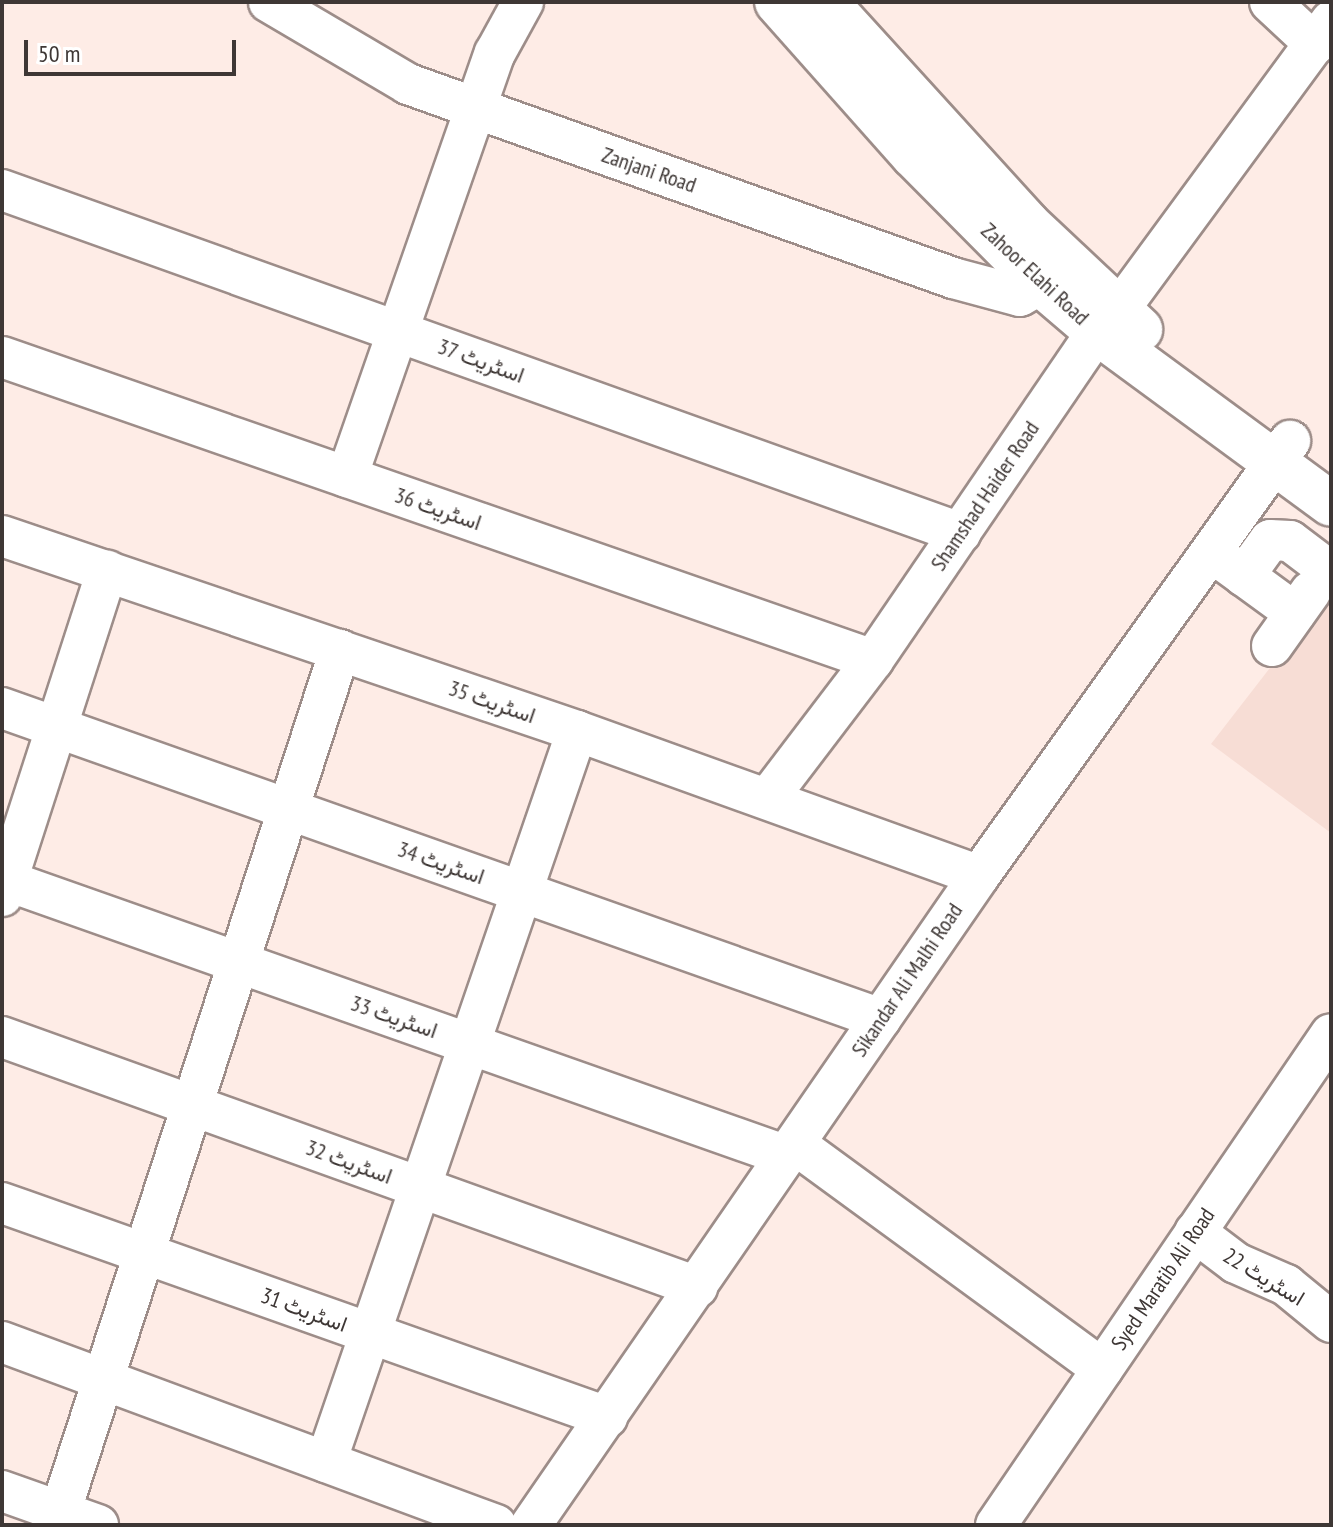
<!DOCTYPE html>
<html>
<head>
<meta charset="utf-8">
<style>
  body { margin:0 }
  #map { position:relative; width:1333px; height:1527px; overflow:hidden; background:#feece6; font-family:"PT Sans Narrow",Vazirmatn,sans-serif }
  div>[style] { position:absolute }
  [style*='--x'] { left:calc(var(--x)*1px); top:calc(var(--y)*1px); width:calc(var(--w)*1px); rotate:calc(var(--a)*1deg) }
  .built>* { inset:0; background:#f7ddd5 }
  .roads { filter:drop-shadow(2px 0 #9d8d89) drop-shadow(-2px 0 #9d8d89) drop-shadow(0 2px #9d8d89) drop-shadow(0 -2px #9d8d89) }
  .minor>* { height:40px; margin:-20px; padding:0 20px; transform-origin:20px; border-radius:20px; background:#fff }
  .major>* { height:44px; margin:-22px; padding:0 22px; transform-origin:22px; border-radius:22px; background:#fff }
  span { translate:-50% -50%; white-space:nowrap; text-align:center; line-height:1.15; -webkit-text-stroke:6px #fff; paint-order:stroke }
  .street-label { font-size:22px; color:#3e3735 }
  .frame { position:absolute; inset:0; border:4px solid #3e3735; pointer-events:none }
  .scale { position:absolute; left:24px; top:40px; width:212px; height:36px; box-sizing:border-box; border:4px solid #3e3735; border-top:0; padding-left:10px; font-size:24px; line-height:28px; white-space:nowrap; color:#3e3735; -webkit-text-stroke:6px #fff; paint-order:stroke }
</style>
</head>
<body>
<div id="map">
  <div class="built">
    <div style="clip-path:polygon(1331px 589px,1331px 833px,1211px 744px)"></div>
  </div>
  <div class="roads">
    <div class="minor">
      <div style="--x:269;--y:2;--w:161;--a:30.5"></div>
      <div style="--x:408;--y:84;--w:578;--a:19.59"></div>
      <div style="--x:953;--y:278;--w:69;--a:15"></div>
      <div style="--x:1020;--y:296;--w:24;--a:-30"></div>
      <div style="--x:1270;--y:2;--w:62;--a:43"></div>
      <div style="--x:2;--y:190;--w:1018;--a:19.7"></div>
      <div style="--x:1118;--y:311;--w:360;--a:-53.7"></div>
      <div style="--x:2;--y:357;--w:922;--a:19.18"></div>
      <div style="--x:347;--y:477;--w:449;--a:-70.8"></div>
      <div style="--x:495;--y:53;--w:58;--a:-61.2"></div>
      <div style="--x:2;--y:536;--w:607;--a:18.73"></div>
      <div style="--x:577;--y:731;--w:427;--a:19.8"></div>
      <div style="--x:1224;--y:561;--w:88;--a:36.2"></div>
      <div style="--x:1244;--y:576;--w:44;--a:-54.2"></div>
      <div style="--x:1270;--y:540;--w:20;--a:3"></div>
      <div style="--x:1290;--y:541;--w:46;--a:37.1"></div>
      <div style="--x:1272;--y:646;--w:67;--a:-54.7"></div>
      <div style="--x:2;--y:708;--w:932;--a:19.48"></div>
      <div style="--x:768;--y:798;--w:173;--a:-52.7"></div>
      <div style="--x:873;--y:660;--w:397;--a:-55.7"></div>
      <div style="--x:2;--y:879;--w:832;--a:19.44"></div>
      <div style="--x:2;--y:896;--w:342;--a:-72.1"></div>
      <div style="--x:2;--y:1037;--w:739;--a:19.78"></div>
      <div style="--x:795;--y:1144;--w:381;--a:36.2"></div>
      <div style="--x:2;--y:1203;--w:642;--a:19.48"></div>
      <div style="--x:1195;--y:1232;--w:51;--a:37.1"></div>
      <div style="--x:1236;--y:1263;--w:55;--a:23.7"></div>
      <div style="--x:1286;--y:1285;--w:58;--a:39.4"></div>
      <div style="--x:2;--y:1342;--w:527;--a:20.33"></div>
      <div style="--x:326;--y:1462;--w:773;--a:-71.05"></div>
      <div style="--x:2;--y:1491;--w:102;--a:19.5"></div>
      <div style="--x:56;--y:1525;--w:920;--a:-72.02"></div>
      <div style="--x:531;--y:1525;--w:789;--a:-55.38"></div>
      <div style="--x:979;--y:876;--w:535;--a:-54.44"></div>
      <div style="--x:996;--y:1525;--w:594;--a:-55.7"></div>
    </div>
    <div class="major">
      <div style="--x:777;--y:2;--w:205;--a:48.4"></div>
      <div style="--x:913;--y:155;--w:182;--a:45.2"></div>
      <div style="--x:1041;--y:284;--w:74;--a:40.6"></div>
      <div style="--x:1097;--y:332;--w:290;--a:36.3"></div>
      <div style="--x:826;--y:2;--w:300;--a:47.7"></div>
      <div style="--x:1028;--y:224;--w:154;--a:43.2"></div>
    </div>
  </div>
  <div class="street-label">
    <span style="left:649px;top:170px;rotate:19deg">Zanjani Road</span>
    <span style="left:1035px;top:274px;rotate:43deg">Zahoor Elahi Road</span>
    <span style="left:481px;top:361px;rotate:20deg">اسٹریٹ 37</span>
    <span style="left:985px;top:496px;rotate:-56deg">Shamshad Haider Road</span>
    <span style="left:438px;top:509px;rotate:19deg">اسٹریٹ 36</span>
    <span style="left:492px;top:702px;rotate:19deg">اسٹریٹ 35</span>
    <span style="left:441px;top:863px;rotate:19deg">اسٹریٹ 34</span>
    <span style="left:907px;top:980px;rotate:-56deg">Sikandar Ali Malhi Road</span>
    <span style="left:394px;top:1017px;rotate:19deg">اسٹریٹ 33</span>
    <span style="left:349px;top:1162px;rotate:20deg">اسٹریٹ 32</span>
    <span style="left:1264px;top:1277px;rotate:31deg">اسٹریٹ 22</span>
    <span style="left:1163px;top:1279px;rotate:-56deg">Syed Maratib Ali Road</span>
    <span style="left:304px;top:1310px;rotate:20deg">اسٹریٹ 31</span>
  </div>
  <div class="frame"></div>
  <div class="scale">50 m</div>
</div>
</body>
</html>
